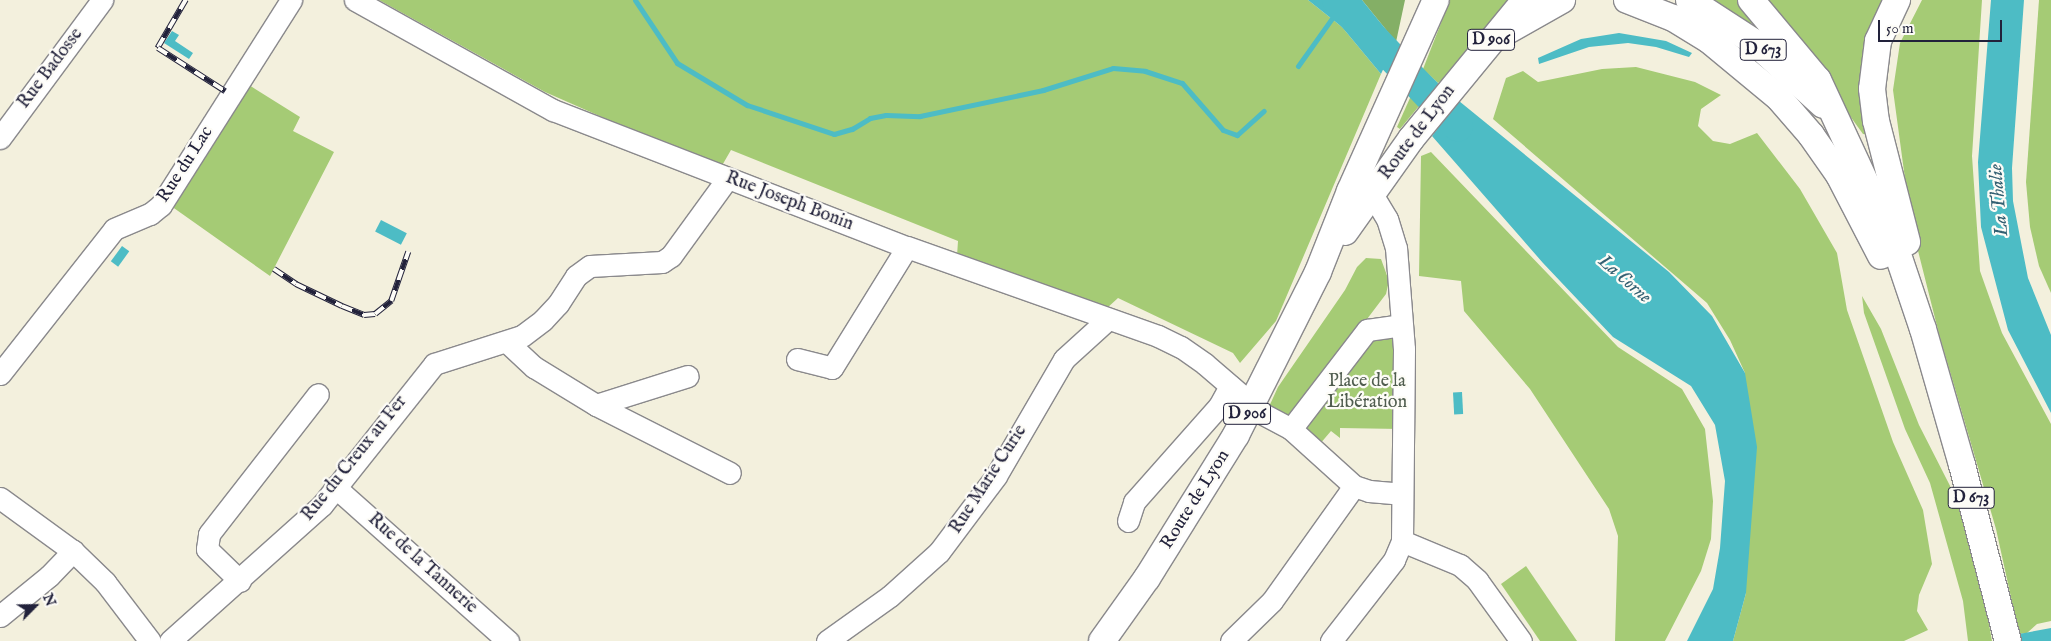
<!DOCTYPE html>
<html>
<head>
<meta charset="utf-8">
<style>
  body { margin:0 }
  #map { position:relative; width:2051px; height:641px; overflow:hidden; background:#f3f0dd; font-family:"IM FELL English",serif }
  div>[style] { position:absolute }
  [style*='--x'] { left:calc(var(--x)*1px); top:calc(var(--y)*1px); width:calc(var(--w)*1px); rotate:calc(var(--a)*1deg) }
  .green>* { inset:0; background:#a5cb75 }
  .forest>* { inset:0; background:#84af66 }
  .water>* { inset:0; background:#4dbcc5; transform-origin:0 0 }
  .stream>* { height:5px; margin:-2.5px; padding:0 2.5px; transform-origin:2.5px; border-radius:2.5px; background:#4dbcc5 }
  .river>* { height:30px; margin:-15px; padding:0 15px; transform-origin:15px; border-radius:15px; background:#4dbcc5 }
  .roads { filter:drop-shadow(1px 0 #8a898c) drop-shadow(-1px 0 #8a898c) drop-shadow(0 1px #8a898c) drop-shadow(0 -1px #8a898c) }
  .minor>* { height:21px; margin:-10.5px; padding:0 10.5px; transform-origin:10.5px; border-radius:10.5px; background:#fff }
  .major>* { height:26px; margin:-13px; padding:0 13px; transform-origin:13px; border-radius:13px; background:#fff }
  .rail>* { height:5.5px; margin-top:-2.75px; transform-origin:0; background:repeating-linear-gradient(90deg,#fdfcf7 0 11px,#22223b 0 22px); box-sizing:border-box; border-block:1px solid #22223b }
  span { translate:-50% -50%; white-space:nowrap; text-align:center; line-height:1.15; -webkit-text-stroke:4.5px #fdfcf7; paint-order:stroke }
  .shield-label span { padding:1px 4px; background:#fdfcf7; border:1px solid; border-radius:4px; -webkit-text-stroke-width:0 }
  .shield-label { font-size:16px; color:#22223b; font-weight:700 }
  .street-label { font-size:18px; color:#22223b }
  .park-label { font-size:18px; color:#505d4f }
  .water-label { font-size:19px; color:#336072; font-style:italic }
  .north { position:absolute; left:10px; top:581px; width:50px; height:50px; -webkit-text-stroke:4px #fdfcf7; paint-order:stroke; rotate:67deg; font-size:14px; font-weight:700; line-height:20px; text-align:center; color:#22223b }
  .north::after { content:''; display:block; margin:auto; width:18px; height:22px; background:#22223b; clip-path:polygon(50% 0,100% 100%,50% 72%,0 100%) }
  .scale { position:absolute; left:1878px; top:20px; width:124px; height:22px; box-sizing:border-box; border:2px solid #22223b; border-top:0; padding-left:6px; font-size:15px; line-height:18px; white-space:nowrap; color:#22223b; -webkit-text-stroke:4px #fdfcf7; paint-order:stroke }
</style>
</head>
<body>
<div id="map">
  <div class="green">
    <div style="clip-path:polygon(379px 0,1308px 0,1342px 27px,1381px 74px,1276px 321px,1240px 363px,1233px 353px,1118px 298px,1106px 309px,957px 256px,958px 241px,731px 150px,720px 169px,545px 92px)"></div>
    <div style="clip-path:polygon(1450px 0,1513px 0,1451px 74px,1438px 83px,1423px 69px)"></div>
    <div style="clip-path:polygon(1709px 0,1740px 0,1754px 20px,1749px 27px)"></div>
    <div style="clip-path:polygon(1766px 0,1889px 0,1871px 135px,1863px 134px)"></div>
    <div style="clip-path:polygon(1922px 0,1982px 0,1972px 156px,1980px 271px,2002px 333px,2051px 424px,2051px 621px,2037px 624px,2027px 633px,2019px 634px,1996px 529px,1939px 334px,1911px 223px,1893px 90px,1900px 43px)"></div>
    <div style="clip-path:polygon(2039px 0,2051px 0,2051px 293px,2039px 266px,2030px 227px,2026px 182px)"></div>
    <div style="clip-path:polygon(1636px 67px,1695px 82px,1721px 95px,1701px 109px,1698px 126px,1713px 141px,1730px 144px,1757px 133px,1800px 189px,1837px 253px,1847px 310px,1893px 442px,1923px 510px,1932px 564px,1919px 595px,1917px 611px,1928px 630px,1904px 641px,1733px 641px,1746px 593px,1745px 373px,1730px 340px,1707px 303px,1493px 119px,1506px 78px,1523px 71px,1538px 82px,1602px 69px)"></div>
    <div style="clip-path:polygon(249px 85px,300px 117px,293px 131px,334px 152px,270px 276px,171px 206px)"></div>
    <div style="clip-path:polygon(1414px 89px,1424px 100px,1400px 129px,1397px 127px)"></div>
    <div style="clip-path:polygon(1431px 152px,1618px 347px,1682px 389px,1705px 429px,1713px 501px,1711px 539px,1701px 571px,1665px 641px,1615px 641px,1618px 536px,1609px 509px,1530px 389px,1464px 311px,1461px 281px,1419px 276px,1421px 156px)"></div>
    <div style="clip-path:polygon(1366px 258px,1381px 259px,1389px 281px,1386px 294px,1289px 422px,1267px 411px,1278px 387px,1345px 290px,1357px 267px)"></div>
    <div style="clip-path:polygon(1862px 296px,1881px 329px,1919px 425px,1972px 529px,1992px 641px,1968px 641px,1963px 601px,1930px 483px,1905px 429px,1864px 313px)"></div>
    <div style="clip-path:polygon(1373px 332px,1392px 332px,1400px 429px,1340px 428px,1340px 438px,1331px 431px,1319px 445px,1302px 428px)"></div>
    <div style="clip-path:polygon(1526px 566px,1577px 641px,1540px 641px,1501px 584px)"></div>
  </div>
  <div class="forest">
    <div style="clip-path:polygon(1362px 0,1405px 0,1396px 42px)"></div>
  </div>
  <div class="water">
    <div style="clip-path:polygon(1308px 0,1362px 0,1396px 42px,1381px 74px,1342px 27px)"></div>
    <div style="clip-path:polygon(1991px 0,2024px 0,2012px 168px,2013px 201px,2028px 278px,2051px 335px,2051px 413px,2008px 330px,1981px 227px,1978px 162px)"></div>
    <div style="clip-path:polygon(172px 31px,179px 35px,175px 41px,193px 53px,189px 59px,164px 43px)"></div>
    <div style="clip-path:polygon(1619px 33px,1666px 41px,1692px 53px,1689px 57px,1656px 47px,1628px 43px,1589px 47px,1539px 64px,1538px 58px,1581px 39px)"></div>
    <div style="clip-path:polygon(1423px 69px,1438px 83px,1424px 100px,1414px 89px)"></div>
    <div style="clip-path:polygon(1459px 101px,1669px 272px,1712px 316px,1745px 373px,1757px 447px,1746px 593px,1733px 641px,1687px 641px,1713px 589px,1720px 548px,1725px 481px,1715px 425px,1691px 386px,1613px 337px,1543px 263px,1432px 136px)"></div>
    <div style="left:381px;top:220px;width:29px;height:13px;rotate:27deg"></div>
    <div style="left:122px;top:246px;width:9px;height:19px;rotate:36deg"></div>
    <div style="left:1462px;top:392px;width:22px;height:9px;rotate:87deg"></div>
    <div style="clip-path:polygon(2051px 628px,2051px 641px,2021px 641px,2019px 634px)"></div>
  </div>
  <div class="stream">
    <div style="--x:635;--y:0;--w:76;--a:56.3"></div>
    <div style="--x:677;--y:63;--w:82;--a:31"></div>
    <div style="--x:747;--y:105;--w:92;--a:18.4"></div>
    <div style="--x:834;--y:134;--w:19;--a:-16"></div>
    <div style="--x:852;--y:129;--w:21;--a:-31"></div>
    <div style="--x:870;--y:118;--w:16;--a:-11"></div>
    <div style="--x:886;--y:115;--w:34;--a:2"></div>
    <div style="--x:920;--y:116;--w:126;--a:-11.9"></div>
    <div style="--x:1043;--y:90;--w:73;--a:-17.4"></div>
    <div style="--x:1113;--y:68;--w:32;--a:5"></div>
    <div style="--x:1145;--y:71;--w:39;--a:18"></div>
    <div style="--x:1182;--y:83;--w:62;--a:48.9"></div>
    <div style="--x:1223;--y:130;--w:15;--a:20"></div>
    <div style="--x:1237;--y:135;--w:36;--a:-42"></div>
    <div style="--x:1298;--y:66;--w:64;--a:-54.6"></div>
  </div>
  <div class="river">
    <div style="--x:1337;--y:0;--w:175;--a:46.2"></div>
  </div>
  <div class="roads">
    <div class="minor">
      <div style="--x:355;--y:0;--w:227;--a:29.1"></div>
      <div style="--x:553;--y:110;--w:380;--a:21.2"></div>
      <div style="--x:907;--y:247;--w:266;--a:19.5"></div>
      <div style="--x:1158;--y:336;--w:25;--a:26"></div>
      <div style="--x:1181;--y:347;--w:29;--a:35"></div>
      <div style="--x:1205;--y:364;--w:46;--a:40.6"></div>
      <div style="--x:0;--y:138;--w:172;--a:-53.5"></div>
      <div style="--x:507;--y:342;--w:37;--a:43"></div>
      <div style="--x:534;--y:367;--w:73;--a:31.5"></div>
      <div style="--x:596;--y:405;--w:150;--a:26.9"></div>
      <div style="--x:797;--y:359;--w:36;--a:14"></div>
      <div style="--x:832;--y:368;--w:142;--a:-58.2"></div>
      <div style="--x:0;--y:374;--w:184;--a:-51.8"></div>
      <div style="--x:114;--y:229;--w:39;--a:-23"></div>
      <div style="--x:150;--y:214;--w:14;--a:-39"></div>
      <div style="--x:161;--y:205;--w:243;--a:-57.6"></div>
      <div style="--x:596;--y:405;--w:96;--a:-17.5"></div>
      <div style="--x:1263;--y:414;--w:32;--a:28"></div>
      <div style="--x:1291;--y:429;--w:85;--a:42.1"></div>
      <div style="--x:1354;--y:486;--w:16;--a:18"></div>
      <div style="--x:1369;--y:491;--w:32;--a:5"></div>
      <div style="--x:1291;--y:429;--w:125;--a:-52.5"></div>
      <div style="--x:1367;--y:330;--w:34;--a:-8"></div>
      <div style="--x:335;--y:487;--w:232;--a:41.7"></div>
      <div style="--x:0;--y:498;--w:90;--a:36"></div>
      <div style="--x:73;--y:551;--w:45;--a:44.1"></div>
      <div style="--x:105;--y:582;--w:74;--a:52.7"></div>
      <div style="--x:1128;--y:521;--w:20;--a:-72"></div>
      <div style="--x:1134;--y:502;--w:128;--a:-48.5"></div>
      <div style="--x:1219;--y:406;--w:23;--a:-61"></div>
      <div style="--x:1402;--y:541;--w:63;--a:22.5"></div>
      <div style="--x:1460;--y:565;--w:23;--a:41"></div>
      <div style="--x:1477;--y:580;--w:75;--a:54.2"></div>
      <div style="--x:240;--y:581;--w:46;--a:-135.9"></div>
      <div style="--x:207;--y:549;--w:15;--a:-82"></div>
      <div style="--x:209;--y:534;--w:177;--a:-52.1"></div>
      <div style="--x:0;--y:616;--w:63;--a:-39.2"></div>
      <div style="--x:49;--y:576;--w:35;--a:-46"></div>
      <div style="--x:170;--y:641;--w:204;--a:-41.8"></div>
      <div style="--x:322;--y:505;--w:180;--a:-51.5"></div>
      <div style="--x:434;--y:364;--w:92;--a:-17.7"></div>
      <div style="--x:522;--y:336;--w:26;--a:-37"></div>
      <div style="--x:543;--y:320;--w:22;--a:-47"></div>
      <div style="--x:558;--y:304;--w:33;--a:-57"></div>
      <div style="--x:576;--y:276;--w:17;--a:-36"></div>
      <div style="--x:590;--y:266;--w:72;--a:-3.2"></div>
      <div style="--x:662;--y:262;--w:11;--a:-34"></div>
      <div style="--x:671;--y:256;--w:95;--a:-54"></div>
      <div style="--x:827;--y:641;--w:77;--a:-35.5"></div>
      <div style="--x:890;--y:596;--w:66;--a:-41.9"></div>
      <div style="--x:939;--y:552;--w:95;--a:-53.1"></div>
      <div style="--x:996;--y:476;--w:135;--a:-59.8"></div>
      <div style="--x:1064;--y:359;--w:58;--a:-42.2"></div>
      <div style="--x:1231;--y:641;--w:57;--a:-44.3"></div>
      <div style="--x:1272;--y:601;--w:141;--a:-54.5"></div>
      <div style="--x:1331;--y:641;--w:103;--a:-52.1"></div>
      <div style="--x:1394;--y:560;--w:21;--a:-67"></div>
      <div style="--x:1402;--y:541;--w:192;--a:-89.4"></div>
      <div style="--x:1404;--y:349;--w:101;--a:-94.5"></div>
      <div style="--x:1396;--y:248;--w:30;--a:-107"></div>
      <div style="--x:1387;--y:219;--w:29;--a:-121"></div>
    </div>
    <div class="major">
      <div style="--x:1627;--y:0;--w:49;--a:21.4"></div>
      <div style="--x:1673;--y:18;--w:42;--a:31.4"></div>
      <div style="--x:1709;--y:40;--w:91;--a:39.6"></div>
      <div style="--x:1779;--y:98;--w:49;--a:49.1"></div>
      <div style="--x:1811;--y:135;--w:49;--a:55"></div>
      <div style="--x:1839;--y:175;--w:91;--a:62.6"></div>
      <div style="--x:1689;--y:0;--w:77;--a:32.9"></div>
      <div style="--x:1754;--y:42;--w:93;--a:42.4"></div>
      <div style="--x:1751;--y:0;--w:104;--a:50.1"></div>
      <div style="--x:1818;--y:80;--w:183;--a:65.1"></div>
      <div style="--x:1895;--y:246;--w:88;--a:71.4"></div>
      <div style="--x:1923;--y:329;--w:141;--a:74"></div>
      <div style="--x:1962;--y:465;--w:182;--a:75.4"></div>
      <div style="--x:1897;--y:0;--w:45;--a:114.9"></div>
      <div style="--x:1878;--y:41;--w:48;--a:97.1"></div>
      <div style="--x:1872;--y:89;--w:32;--a:83"></div>
      <div style="--x:1876;--y:121;--w:125;--a:75.6"></div>
      <div style="--x:1509;--y:30;--w:61;--a:-29.5"></div>
      <div style="--x:1345;--y:232;--w:114;--a:-54.6"></div>
      <div style="--x:1411;--y:139;--w:180;--a:-50.6"></div>
      <div style="--x:1102;--y:641;--w:77;--a:-54.5"></div>
      <div style="--x:1147;--y:578;--w:168;--a:-58.1"></div>
      <div style="--x:1236;--y:435;--w:182;--a:-63.3"></div>
      <div style="--x:1318;--y:272;--w:87;--a:-68.4"></div>
      <div style="--x:1350;--y:191;--w:209;--a:-65.8"></div>
    </div>
  </div>
  <div class="rail">
    <div style="--x:186;--y:0;--w:56;--a:120.3"></div>
    <div style="--x:158;--y:48;--w:80;--a:32.7"></div>
    <div style="--x:274;--y:269;--w:27;--a:34"></div>
    <div style="--x:296;--y:284;--w:51;--a:25.6"></div>
    <div style="--x:342;--y:306;--w:24;--a:22"></div>
    <div style="--x:364;--y:315;--w:11;--a:-5"></div>
    <div style="--x:375;--y:314;--w:21;--a:-39"></div>
    <div style="--x:391;--y:301;--w:52;--a:-70.9"></div>
  </div>
  <div class="shield-label">
    <span style="left:1491px;top:40px">D 906</span>
    <span style="left:1763px;top:50px">D 673</span>
    <span style="left:1247px;top:414px">D 906</span>
    <span style="left:1971px;top:498px">D 673</span>
  </div>
  <div class="street-label">
    <span style="left:51px;top:69px;rotate:-53deg">Rue Badosse</span>
    <span style="left:1418px;top:133px;rotate:-53deg">Route de Lyon</span>
    <span style="left:186px;top:165px;rotate:-57deg">Rue du Lac</span>
    <span style="left:789px;top:202px;rotate:21deg">Rue Joseph Bonin</span>
    <span style="left:355px;top:459px;rotate:-51deg">Rue du Creux au Fer</span>
    <span style="left:989px;top:480px;rotate:-57deg">Rue Marie Curie</span>
    <span style="left:1196px;top:500px;rotate:-58deg">Route de Lyon</span>
    <span style="left:422px;top:564px;rotate:42deg">Rue de la Tannerie</span>
  </div>
  <div class="park-label">
    <span style="left:1367px;top:393px">Place de la<br>Libération</span>
  </div>
  <div class="water-label">
    <span style="left:2000px;top:200px;rotate:-95deg">La Thalie</span>
    <span style="left:1624px;top:280px;rotate:41deg">La Corne</span>
  </div>
  <div class="north">N</div>
  <div class="scale">50 m</div>
</div>
</body>
</html>
